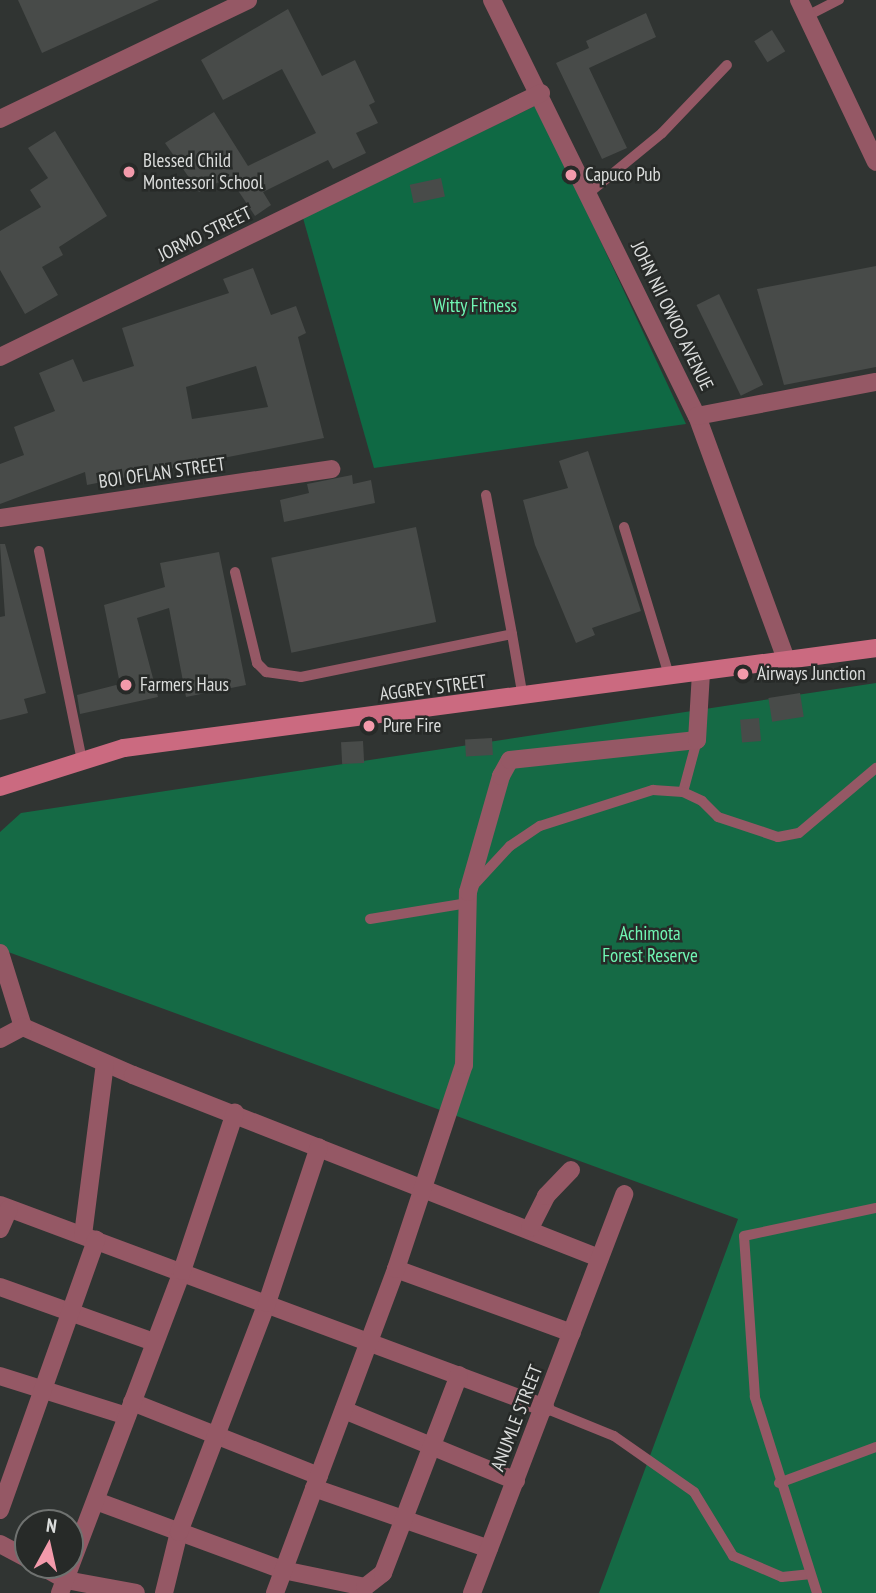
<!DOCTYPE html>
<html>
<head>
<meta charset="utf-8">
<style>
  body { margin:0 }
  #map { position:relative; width:876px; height:1593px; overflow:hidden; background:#303432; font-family:"PT Sans Narrow",sans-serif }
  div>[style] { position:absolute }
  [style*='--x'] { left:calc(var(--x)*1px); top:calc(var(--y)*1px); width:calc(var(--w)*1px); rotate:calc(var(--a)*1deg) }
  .green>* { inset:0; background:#0f6944 }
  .forest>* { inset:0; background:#156a45 }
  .building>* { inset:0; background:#484b49; transform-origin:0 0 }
  .lane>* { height:10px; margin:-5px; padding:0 5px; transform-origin:5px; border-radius:5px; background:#955865 }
  .street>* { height:18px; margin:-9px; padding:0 9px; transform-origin:9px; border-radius:9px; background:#955865 }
  .secondary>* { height:18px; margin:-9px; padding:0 9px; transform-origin:9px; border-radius:9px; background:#cb6a80 }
  .dots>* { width:19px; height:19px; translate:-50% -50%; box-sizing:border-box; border:4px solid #272a28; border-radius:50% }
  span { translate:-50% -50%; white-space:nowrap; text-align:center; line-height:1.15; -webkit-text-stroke:5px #272a28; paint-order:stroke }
  .poi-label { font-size:19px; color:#dbdddc }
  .left { translate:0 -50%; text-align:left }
  .street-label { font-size:19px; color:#dbdddc }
  .park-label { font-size:19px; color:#70f7b4 }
  .north { position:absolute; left:14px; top:1509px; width:70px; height:70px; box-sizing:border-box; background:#272a28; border:2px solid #6f7270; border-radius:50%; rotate:8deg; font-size:19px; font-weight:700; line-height:28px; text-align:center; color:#dbdddc }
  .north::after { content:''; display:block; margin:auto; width:24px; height:32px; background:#f39aab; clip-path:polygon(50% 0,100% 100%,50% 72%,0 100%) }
</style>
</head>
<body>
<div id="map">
  <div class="green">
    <div style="clip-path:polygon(537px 105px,686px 424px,374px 468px,303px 218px)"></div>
  </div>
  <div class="forest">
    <div style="clip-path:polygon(876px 683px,876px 1593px,599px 1593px,738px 1219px,0 949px,0 832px,21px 813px)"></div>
  </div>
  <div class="building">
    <div style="clip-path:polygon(18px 0,159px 0,42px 53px)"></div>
    <div style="clip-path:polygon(288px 9px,322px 76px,355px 60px,375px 102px,369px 105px,378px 123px,356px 133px,366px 153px,333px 169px,328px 160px,263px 192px,271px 205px,255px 216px,229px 177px,199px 192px,165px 143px,214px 112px,248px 166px,316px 133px,282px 69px,223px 100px,201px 60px)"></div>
    <div style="clip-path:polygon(646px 13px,656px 37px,589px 68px,627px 148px,602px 159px,556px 63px,589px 48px,586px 41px)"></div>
    <div style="left:772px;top:30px;width:25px;height:21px;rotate:58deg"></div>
    <div style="clip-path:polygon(55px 131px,107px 216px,59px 247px,63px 255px,42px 267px,58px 295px,25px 314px,0 270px,0 231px,41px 207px,30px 190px,48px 178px,28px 148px)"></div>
    <div style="left:441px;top:178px;width:19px;height:32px;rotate:78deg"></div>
    <div style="clip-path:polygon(876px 266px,876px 367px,784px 385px,757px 289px)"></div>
    <div style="clip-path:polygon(evenodd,253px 268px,271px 315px,296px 306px,306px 333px,298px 337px,324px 438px,87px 485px,85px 472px,0 504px,0 464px,24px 455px,14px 427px,55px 411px,39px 373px,73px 359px,83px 382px,134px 366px,122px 328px,229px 293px,223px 279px,253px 268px,256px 366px,268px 407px,192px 419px,186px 387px,256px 366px)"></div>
    <div style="left:719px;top:294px;width:101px;height:25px;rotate:64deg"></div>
    <div style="clip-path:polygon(588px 451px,641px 611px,592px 628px,595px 635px,576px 643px,535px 545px,523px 500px,568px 488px,559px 461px)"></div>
    <div style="clip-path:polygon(352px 475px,353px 484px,371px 480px,375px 503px,284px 522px,280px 500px,309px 493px,307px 484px)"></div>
    <div style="left:416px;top:527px;width:97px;height:148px;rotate:78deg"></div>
    <div style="clip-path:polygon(0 544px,5px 544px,46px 693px,24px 699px,28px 713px,0 720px,0 617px,5px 616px)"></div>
    <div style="clip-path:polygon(219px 552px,246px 685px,186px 697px,169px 608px,137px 618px,158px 697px,80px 714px,77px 695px,120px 684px,104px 605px,165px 587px,160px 563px)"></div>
    <div style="left:800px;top:693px;width:24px;height:32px;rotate:81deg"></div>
    <div style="left:759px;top:718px;width:23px;height:19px;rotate:85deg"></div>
    <div style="left:492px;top:738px;width:17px;height:27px;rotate:87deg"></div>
    <div style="left:363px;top:741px;width:22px;height:22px;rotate:87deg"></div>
  </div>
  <div class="lane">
    <div style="--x:807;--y:16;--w:36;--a:-27"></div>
    <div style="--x:589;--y:193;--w:94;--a:-39.4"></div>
    <div style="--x:662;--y:133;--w:94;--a:-46.3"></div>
    <div style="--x:486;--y:495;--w:141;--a:79.4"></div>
    <div style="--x:624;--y:527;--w:158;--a:73.1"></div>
    <div style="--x:39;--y:551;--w:214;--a:78.4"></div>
    <div style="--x:235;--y:572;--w:94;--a:76.4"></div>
    <div style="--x:257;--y:663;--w:13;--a:45"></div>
    <div style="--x:266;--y:672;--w:35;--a:8"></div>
    <div style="--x:301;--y:677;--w:215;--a:-11.5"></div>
    <div style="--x:512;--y:634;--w:65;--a:80.2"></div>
    <div style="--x:683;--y:792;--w:54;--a:-74.9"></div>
    <div style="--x:472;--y:887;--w:56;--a:-47.2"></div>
    <div style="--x:510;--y:846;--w:36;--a:-34"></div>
    <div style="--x:540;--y:826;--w:119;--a:-17.7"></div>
    <div style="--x:653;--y:790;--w:30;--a:4"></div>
    <div style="--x:683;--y:792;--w:21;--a:25"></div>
    <div style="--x:702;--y:801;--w:23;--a:45"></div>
    <div style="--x:718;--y:817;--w:63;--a:18.4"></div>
    <div style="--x:778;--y:837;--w:21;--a:-11"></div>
    <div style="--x:799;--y:833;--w:101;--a:-40.2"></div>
    <div style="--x:370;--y:919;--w:99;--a:-9.3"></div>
    <div style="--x:545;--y:1408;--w:74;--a:22.1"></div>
    <div style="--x:614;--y:1436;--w:98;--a:35"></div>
    <div style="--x:694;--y:1492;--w:75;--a:58.6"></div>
    <div style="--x:733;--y:1556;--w:53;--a:23.2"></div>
    <div style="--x:782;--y:1577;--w:27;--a:-6"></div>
    <div style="--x:779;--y:1483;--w:103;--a:-20.4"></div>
    <div style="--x:817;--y:1593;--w:206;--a:-107.6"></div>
    <div style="--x:755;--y:1397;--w:161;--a:-93.9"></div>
    <div style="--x:744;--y:1236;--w:135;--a:-12"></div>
  </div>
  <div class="street">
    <div style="--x:492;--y:0;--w:464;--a:63.8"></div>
    <div style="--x:697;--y:416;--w:262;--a:69.9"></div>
    <div style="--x:799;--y:0;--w:179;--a:64.6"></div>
    <div style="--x:0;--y:119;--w:275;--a:-25.6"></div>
    <div style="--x:0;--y:357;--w:602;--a:-26.01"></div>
    <div style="--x:697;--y:416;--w:182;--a:-10.8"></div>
    <div style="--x:0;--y:518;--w:335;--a:-8.4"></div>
    <div style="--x:0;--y:953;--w:77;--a:72.7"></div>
    <div style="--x:23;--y:1027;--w:120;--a:23.6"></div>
    <div style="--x:133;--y:1075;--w:501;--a:21.44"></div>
    <div style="--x:0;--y:1039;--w:26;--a:-28"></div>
    <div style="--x:0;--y:1205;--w:582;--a:20.43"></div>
    <div style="--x:530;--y:1228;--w:36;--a:-63"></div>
    <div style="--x:546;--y:1196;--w:36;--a:-46"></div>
    <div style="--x:0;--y:1229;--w:22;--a:-66"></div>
    <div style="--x:83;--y:1235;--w:173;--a:-82.7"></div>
    <div style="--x:396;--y:1269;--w:187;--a:20"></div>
    <div style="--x:0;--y:1287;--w:164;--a:19.7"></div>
    <div style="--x:0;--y:1376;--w:133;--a:17.5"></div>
    <div style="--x:132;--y:1402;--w:201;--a:21.6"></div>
    <div style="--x:344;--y:1410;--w:186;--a:22.4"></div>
    <div style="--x:314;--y:1488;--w:185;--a:19.2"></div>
    <div style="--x:96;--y:1501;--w:199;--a:20.3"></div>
    <div style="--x:283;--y:1570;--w:84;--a:11.7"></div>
    <div style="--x:365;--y:1587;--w:23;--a:-38"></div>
    <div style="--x:383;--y:1573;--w:212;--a:-69"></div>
    <div style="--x:0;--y:1510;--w:287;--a:-70.4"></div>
    <div style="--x:0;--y:1544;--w:32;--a:28"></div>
    <div style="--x:39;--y:1565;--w:31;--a:29"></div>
    <div style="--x:66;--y:1580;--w:71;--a:10.5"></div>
    <div style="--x:60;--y:1593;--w:344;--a:-69.2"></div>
    <div style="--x:182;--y:1271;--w:167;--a:-71.5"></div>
    <div style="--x:164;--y:1593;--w:63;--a:-76.2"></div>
    <div style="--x:179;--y:1532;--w:245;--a:-69"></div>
    <div style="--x:267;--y:1303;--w:164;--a:-71.6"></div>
    <div style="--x:275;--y:1593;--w:346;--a:-69.5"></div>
    <div style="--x:396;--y:1269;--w:215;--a:-71.6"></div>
    <div style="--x:464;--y:1065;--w:173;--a:-88.7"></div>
    <div style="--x:468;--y:892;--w:121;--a:-74.1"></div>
    <div style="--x:501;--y:776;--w:18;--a:-61"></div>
    <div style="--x:510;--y:760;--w:188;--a:-6.1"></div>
    <div style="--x:697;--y:740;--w:67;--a:-86.6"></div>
    <div style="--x:472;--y:1593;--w:427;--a:-69.1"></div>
  </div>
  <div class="secondary">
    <div style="--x:0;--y:787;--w:130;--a:-17.5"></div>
    <div style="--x:124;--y:748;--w:759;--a:-7.57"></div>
  </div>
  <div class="dots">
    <div style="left:129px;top:172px;background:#f39aab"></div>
    <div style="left:571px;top:175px;background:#f39aab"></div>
    <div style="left:743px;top:674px;background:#f39aab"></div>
    <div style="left:126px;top:685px;background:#f39aab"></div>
    <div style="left:369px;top:726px;background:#f39aab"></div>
  </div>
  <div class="poi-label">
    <span class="left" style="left:143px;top:172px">Blessed Child<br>Montessori School</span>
    <span class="left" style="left:585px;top:175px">Capuco Pub</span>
    <span class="left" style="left:757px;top:674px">Airways Junction</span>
    <span class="left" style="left:140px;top:685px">Farmers Haus</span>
    <span class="left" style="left:383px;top:726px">Pure Fire</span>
  </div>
  <div class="street-label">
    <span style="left:205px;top:234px;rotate:-26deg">JORMO STREET</span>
    <span style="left:672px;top:316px;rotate:64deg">JOHN NII OWOO AVENUE</span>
    <span style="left:162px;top:473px;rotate:-8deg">BOI OFLAN STREET</span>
    <span style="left:433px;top:688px;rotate:-7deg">AGGREY STREET</span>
    <span style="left:517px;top:1418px;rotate:-69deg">ANUMLE STREET</span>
  </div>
  <div class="park-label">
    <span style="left:475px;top:306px">Witty Fitness</span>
    <span style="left:650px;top:945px">Achimota<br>Forest Reserve</span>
  </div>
  <div class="north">N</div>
</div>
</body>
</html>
